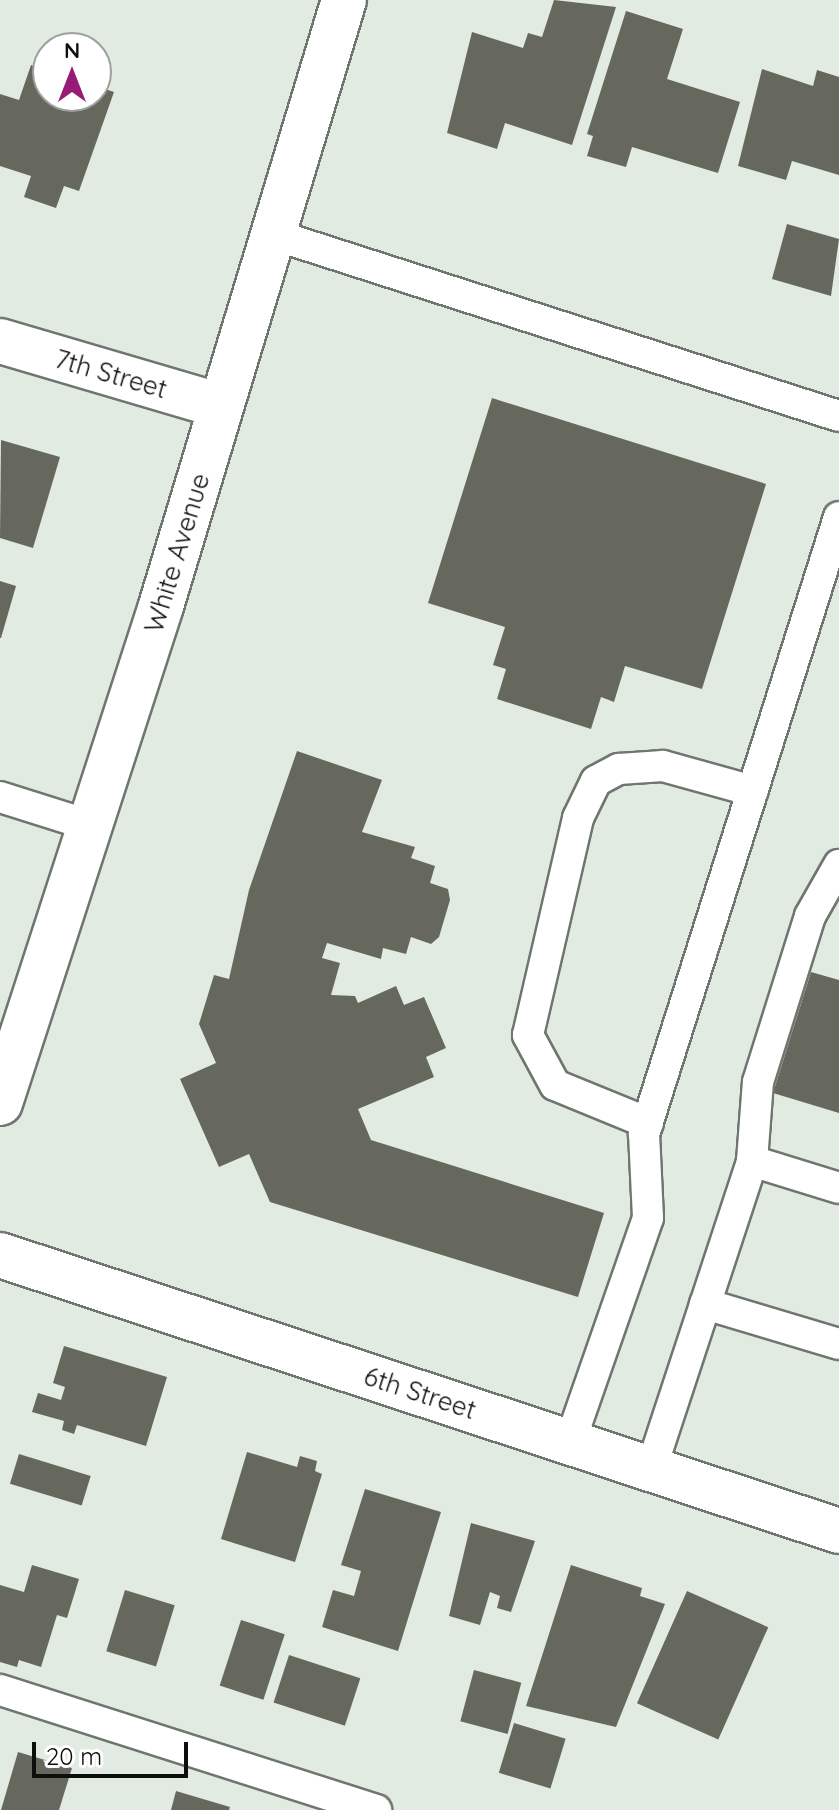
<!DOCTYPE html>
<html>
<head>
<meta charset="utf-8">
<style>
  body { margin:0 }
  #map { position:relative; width:839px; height:1810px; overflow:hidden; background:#e2ebe2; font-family:Quicksand,sans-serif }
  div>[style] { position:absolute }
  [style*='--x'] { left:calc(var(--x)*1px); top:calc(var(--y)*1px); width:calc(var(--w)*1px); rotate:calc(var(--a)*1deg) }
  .building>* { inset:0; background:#66685e; transform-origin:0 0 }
  .roads { filter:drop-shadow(2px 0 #6e766f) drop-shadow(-2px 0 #6e766f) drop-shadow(0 2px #6e766f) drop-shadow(0 -2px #6e766f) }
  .service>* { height:30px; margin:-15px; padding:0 15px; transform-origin:15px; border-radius:15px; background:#fff }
  .minor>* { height:44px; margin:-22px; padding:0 22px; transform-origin:22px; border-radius:22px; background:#fff }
  .secondary>* { height:44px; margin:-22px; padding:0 22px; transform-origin:22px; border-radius:22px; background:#fff }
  span { translate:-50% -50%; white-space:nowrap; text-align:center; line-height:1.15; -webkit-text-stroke:6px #fff; paint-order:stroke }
  .street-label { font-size:26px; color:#0c0f0c }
  .north { position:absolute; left:32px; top:32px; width:80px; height:80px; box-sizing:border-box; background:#fff; border:2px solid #9e9f9e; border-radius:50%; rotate:0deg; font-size:22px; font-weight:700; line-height:32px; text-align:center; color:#0c0f0c }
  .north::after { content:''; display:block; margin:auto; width:28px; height:36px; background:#981c75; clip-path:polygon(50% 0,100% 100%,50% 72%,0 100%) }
  .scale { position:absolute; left:32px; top:1742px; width:156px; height:36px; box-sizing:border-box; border:4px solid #0c0f0c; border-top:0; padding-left:10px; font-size:24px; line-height:28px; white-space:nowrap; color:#0c0f0c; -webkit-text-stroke:6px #fff; paint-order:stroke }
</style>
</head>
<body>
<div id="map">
  <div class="building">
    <div style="clip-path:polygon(554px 0,616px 7px,572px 145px,505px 123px,497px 149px,447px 133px,472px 32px,523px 48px,528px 33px,542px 37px)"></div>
    <div style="clip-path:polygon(626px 11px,683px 29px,667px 79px,740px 102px,718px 173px,632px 147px,626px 167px,587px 156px,593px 136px,587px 134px)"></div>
    <div style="clip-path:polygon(31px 65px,48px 71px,48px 96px,96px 96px,96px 86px,114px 92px,79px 191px,64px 186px,56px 208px,24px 197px,31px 176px,0 166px,0 94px,19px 100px)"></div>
    <div style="clip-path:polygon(762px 69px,813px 86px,817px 70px,839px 77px,839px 175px,792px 161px,786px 180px,738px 166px)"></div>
    <div style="clip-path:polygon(787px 224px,839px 239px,831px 296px,772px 279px)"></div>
    <div style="clip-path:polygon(492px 398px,766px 484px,702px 689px,625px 666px,614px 702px,601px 697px,591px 729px,497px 699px,506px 669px,493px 665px,505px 627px,428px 603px)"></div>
    <div style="clip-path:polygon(1px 440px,60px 457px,33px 548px,0 538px)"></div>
    <div style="clip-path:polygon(0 581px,16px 586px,1px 638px,0 638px)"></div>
    <div style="clip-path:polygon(297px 751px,382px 780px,362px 832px,415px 847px,411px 858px,435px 866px,430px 883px,448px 889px,450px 900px,439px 937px,431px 944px,411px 937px,406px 954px,383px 948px,381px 959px,327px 943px,322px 958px,340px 963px,331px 995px,355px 996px,358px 1003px,396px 986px,404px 1005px,424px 997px,446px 1048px,426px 1057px,434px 1077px,358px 1109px,371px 1140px,604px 1213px,578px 1297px,270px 1202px,249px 1154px,219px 1167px,180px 1079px,216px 1063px,199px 1024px,214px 975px,229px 979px,249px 890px)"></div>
    <div style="clip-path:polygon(811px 972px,839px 980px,839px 1113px,773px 1093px)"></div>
    <div style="clip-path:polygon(64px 1346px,167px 1377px,146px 1446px,77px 1425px,74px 1434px,62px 1430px,64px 1421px,32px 1412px,38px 1393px,61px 1400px,65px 1387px,53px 1383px)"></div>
    <div style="clip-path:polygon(247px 1452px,297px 1467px,300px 1456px,317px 1461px,315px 1471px,322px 1474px,295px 1562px,221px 1539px)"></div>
    <div style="left:19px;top:1454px;width:75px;height:31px;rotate:17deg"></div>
    <div style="clip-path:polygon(365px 1489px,441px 1512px,398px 1651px,322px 1627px,333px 1590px,354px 1596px,361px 1571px,341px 1565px)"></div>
    <div style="clip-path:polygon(471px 1523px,535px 1541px,511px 1612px,497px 1608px,500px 1596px,490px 1592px,480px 1625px,449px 1616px)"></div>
    <div style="clip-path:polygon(32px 1565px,79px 1579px,67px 1618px,57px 1615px,41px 1667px,19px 1660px,17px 1667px,0 1662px,0 1585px,24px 1592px)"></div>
    <div style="clip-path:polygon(571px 1565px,642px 1588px,640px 1596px,665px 1604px,616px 1727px,526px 1706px)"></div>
    <div style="left:125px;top:1590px;width:52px;height:64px;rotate:17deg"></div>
    <div style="left:687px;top:1591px;width:89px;height:123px;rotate:24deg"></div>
    <div style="left:241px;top:1620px;width:46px;height:69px;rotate:18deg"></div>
    <div style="left:289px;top:1655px;width:75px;height:50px;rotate:18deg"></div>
    <div style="left:474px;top:1670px;width:49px;height:53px;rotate:15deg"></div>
    <div style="left:514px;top:1723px;width:54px;height:52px;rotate:17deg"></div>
    <div style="clip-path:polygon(18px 1752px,72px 1768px,59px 1810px,1px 1810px)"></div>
    <div style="clip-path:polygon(176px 1791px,230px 1807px,229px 1810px,171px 1810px)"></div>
  </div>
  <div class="roads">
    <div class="service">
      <div style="--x:272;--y:234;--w:595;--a:17.8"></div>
      <div style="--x:0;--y:797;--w:93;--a:17.5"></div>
      <div style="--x:648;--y:1123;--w:100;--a:-157.8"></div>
      <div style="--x:555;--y:1085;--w:57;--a:-118.4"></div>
      <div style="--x:528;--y:1035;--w:223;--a:-77"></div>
      <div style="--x:578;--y:818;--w:41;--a:-64.1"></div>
      <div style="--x:596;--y:781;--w:26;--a:-28"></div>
      <div style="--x:619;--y:769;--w:44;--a:-3.9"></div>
      <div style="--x:663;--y:766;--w:93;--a:15.5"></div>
      <div style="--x:752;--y:1161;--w:91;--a:17.2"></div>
      <div style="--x:705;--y:1304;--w:140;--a:16.6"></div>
      <div style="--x:570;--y:1442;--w:237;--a:-70.8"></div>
      <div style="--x:648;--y:1218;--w:84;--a:-92.7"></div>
      <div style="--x:644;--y:1134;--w:647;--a:-72.46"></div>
      <div style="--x:651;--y:1469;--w:324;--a:-71.8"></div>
      <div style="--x:752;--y:1161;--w:79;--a:-85.7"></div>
      <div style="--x:758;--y:1082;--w:174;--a:-72.6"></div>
      <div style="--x:810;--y:916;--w:59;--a:-60.4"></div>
      <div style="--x:0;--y:1690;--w:395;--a:17.7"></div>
    </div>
    <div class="minor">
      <div style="--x:0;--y:341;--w:230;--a:16.4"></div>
      <div style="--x:0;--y:1255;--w:883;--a:18.21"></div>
    </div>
    <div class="secondary">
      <div style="--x:0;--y:1103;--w:522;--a:-72.05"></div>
      <div style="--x:161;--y:606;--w:633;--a:-73.2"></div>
    </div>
  </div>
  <div class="street-label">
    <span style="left:111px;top:374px;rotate:16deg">7th Street</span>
    <span style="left:177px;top:553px;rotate:-73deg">White Avenue</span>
    <span style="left:420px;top:1393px;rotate:18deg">6th Street</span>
  </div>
  <div class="north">N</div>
  <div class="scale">20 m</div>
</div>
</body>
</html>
